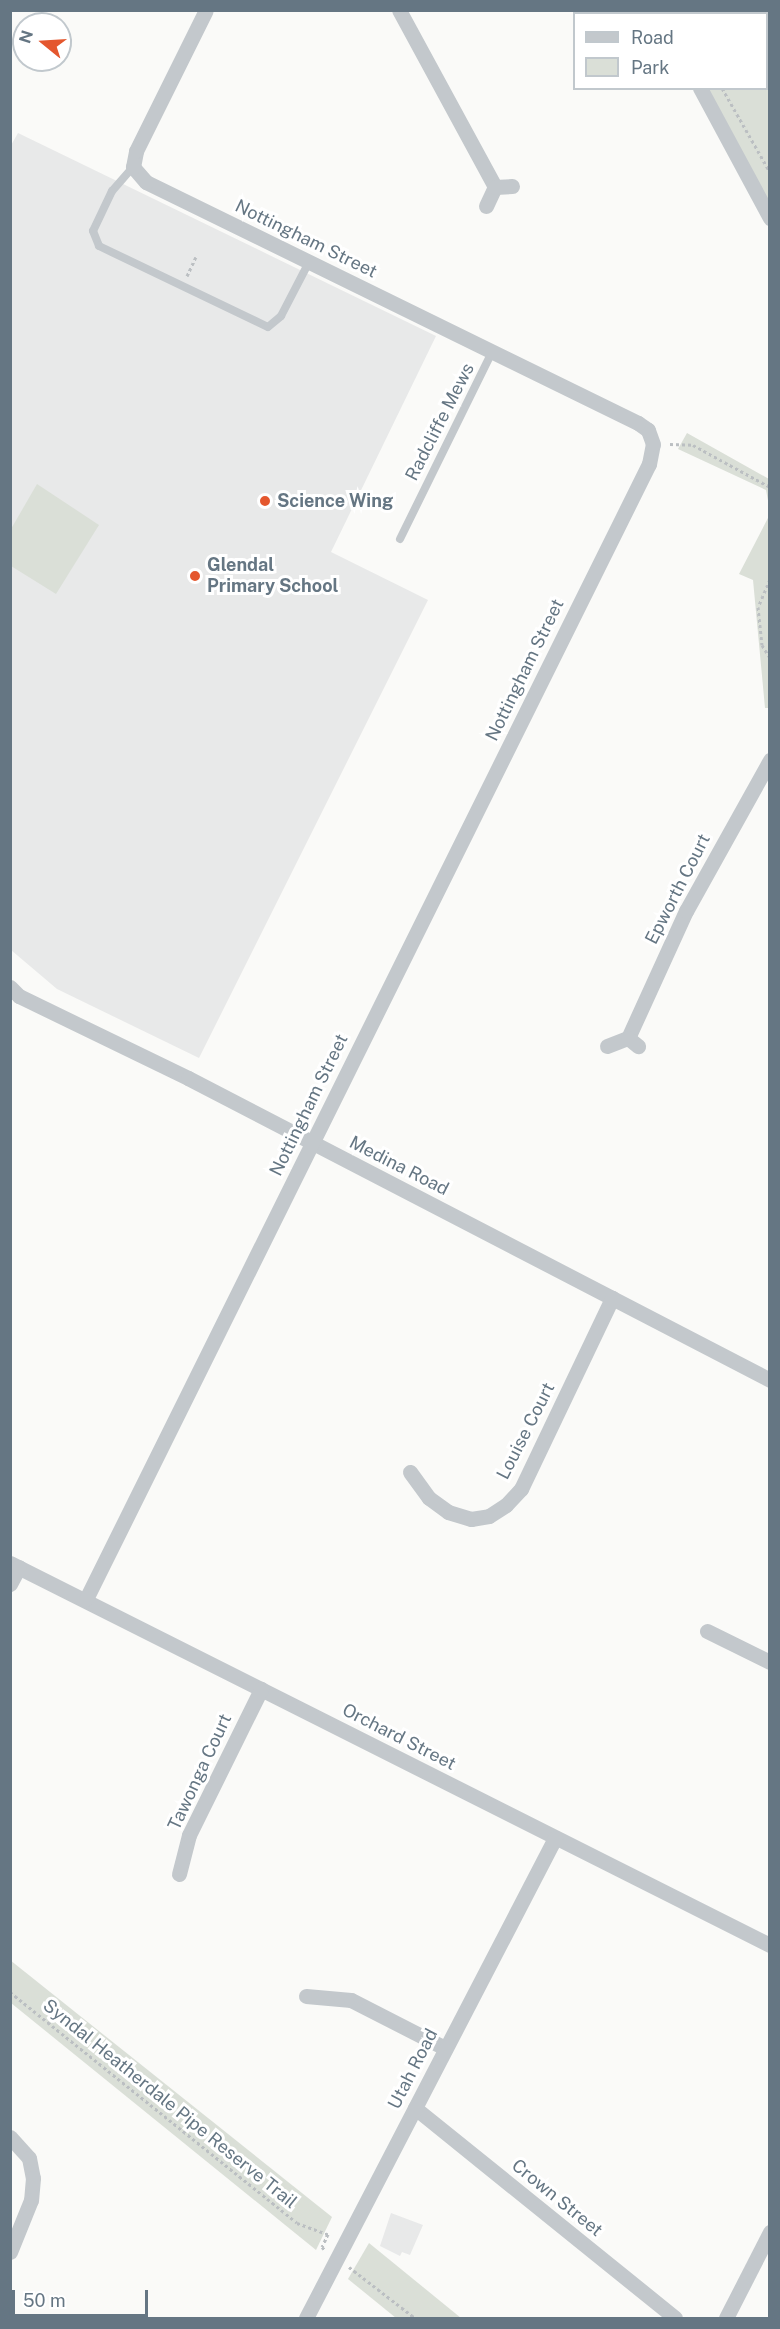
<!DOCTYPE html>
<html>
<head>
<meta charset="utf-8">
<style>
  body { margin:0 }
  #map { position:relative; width:780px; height:2329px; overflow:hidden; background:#fafaf8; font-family:"Public Sans",sans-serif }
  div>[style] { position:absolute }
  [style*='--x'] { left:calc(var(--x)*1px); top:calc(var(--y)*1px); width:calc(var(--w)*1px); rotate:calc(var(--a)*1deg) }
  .built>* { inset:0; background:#e8e9e9 }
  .green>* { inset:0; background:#dadfd7 }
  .path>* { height:3px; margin-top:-1.5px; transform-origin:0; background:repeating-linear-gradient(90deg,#bbbfc2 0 3px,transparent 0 6px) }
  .lane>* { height:8px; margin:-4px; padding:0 4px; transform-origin:4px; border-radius:4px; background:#c3c8cc }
  .street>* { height:15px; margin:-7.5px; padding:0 7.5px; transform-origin:7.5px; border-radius:7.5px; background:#c3c8cc }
  .dots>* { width:16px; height:16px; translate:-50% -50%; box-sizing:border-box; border:3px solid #fff; border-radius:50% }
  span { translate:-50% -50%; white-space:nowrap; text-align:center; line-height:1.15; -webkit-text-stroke:6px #fff; paint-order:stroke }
  .street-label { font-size:18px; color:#657683 }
  .poi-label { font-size:18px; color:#657683; font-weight:700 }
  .left { translate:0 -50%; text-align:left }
  .frame { position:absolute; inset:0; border:12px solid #657683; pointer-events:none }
  .legend { position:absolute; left:573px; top:12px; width:195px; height:78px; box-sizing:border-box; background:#fff; border:2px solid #c1c8cd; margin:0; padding:8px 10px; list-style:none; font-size:18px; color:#657683 }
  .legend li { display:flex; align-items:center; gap:12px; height:30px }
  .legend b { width:30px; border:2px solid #c1c8cd }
  .north { position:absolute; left:12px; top:12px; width:60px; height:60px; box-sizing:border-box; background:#fff; border:2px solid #c1c8cd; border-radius:50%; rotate:288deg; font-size:16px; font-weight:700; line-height:24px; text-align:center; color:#657683 }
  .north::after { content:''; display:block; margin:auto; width:21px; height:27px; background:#e4572e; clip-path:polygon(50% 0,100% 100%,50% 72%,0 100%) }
  .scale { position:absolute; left:12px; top:2290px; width:136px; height:27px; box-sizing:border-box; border:3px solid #657683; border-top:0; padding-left:8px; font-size:18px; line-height:21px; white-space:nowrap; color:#657683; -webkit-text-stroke:4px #fff; paint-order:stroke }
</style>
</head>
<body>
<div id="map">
  <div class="built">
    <div style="clip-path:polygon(18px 133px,436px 336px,331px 552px,428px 600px,199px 1058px,57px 989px,11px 950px,10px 147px)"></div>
    <div style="clip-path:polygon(391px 2213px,423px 2225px,410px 2255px,402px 2252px,400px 2256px,380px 2246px)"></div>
  </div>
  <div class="green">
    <div style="clip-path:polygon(657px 11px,769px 11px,769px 218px,700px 89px,766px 88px,766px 14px)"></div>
    <div style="clip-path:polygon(687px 433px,769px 479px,769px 506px,766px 490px,678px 449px)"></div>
    <div style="clip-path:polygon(37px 484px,99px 525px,56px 594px,11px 566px,11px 529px)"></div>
    <div style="clip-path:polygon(769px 516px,770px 708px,765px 708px,753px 580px,739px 574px)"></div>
    <div style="clip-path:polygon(10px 1960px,332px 2217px,316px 2250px,11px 2003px)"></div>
    <div style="clip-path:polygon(369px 2243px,461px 2318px,396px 2318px,348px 2279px)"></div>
  </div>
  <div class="path">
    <div style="--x:677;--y:10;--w:4;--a:63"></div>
    <div style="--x:722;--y:88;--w:97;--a:60.3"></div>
    <div style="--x:187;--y:276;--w:21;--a:-65"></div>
    <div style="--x:670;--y:444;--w:23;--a:2"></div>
    <div style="--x:693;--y:445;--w:88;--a:28.6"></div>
    <div style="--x:770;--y:579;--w:30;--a:113"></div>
    <div style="--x:758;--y:607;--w:38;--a:84"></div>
    <div style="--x:762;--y:645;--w:15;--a:58"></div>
    <div style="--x:10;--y:1992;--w:368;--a:38.8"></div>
    <div style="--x:297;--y:2223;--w:33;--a:20"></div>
    <div style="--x:328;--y:2234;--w:14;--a:115"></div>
    <div style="--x:322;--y:2247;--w:3;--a:45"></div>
    <div style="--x:349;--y:2267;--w:83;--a:37.7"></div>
  </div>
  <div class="lane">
    <div style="--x:133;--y:167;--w:32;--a:131"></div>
    <div style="--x:112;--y:191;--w:44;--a:115.4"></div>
    <div style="--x:93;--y:231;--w:16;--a:68"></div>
    <div style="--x:99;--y:246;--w:187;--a:25.6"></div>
    <div style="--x:268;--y:327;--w:17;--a:-40"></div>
    <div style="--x:281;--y:316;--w:61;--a:-62.6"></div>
    <div style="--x:400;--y:539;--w:208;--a:-63.8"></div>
  </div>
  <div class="street">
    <div style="--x:399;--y:10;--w:201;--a:61.5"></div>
    <div style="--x:657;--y:10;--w:4;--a:63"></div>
    <div style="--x:700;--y:88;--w:148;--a:61.7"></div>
    <div style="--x:486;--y:206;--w:21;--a:-65"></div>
    <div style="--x:495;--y:187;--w:17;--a:-3"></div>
    <div style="--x:10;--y:987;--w:13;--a:45"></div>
    <div style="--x:19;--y:996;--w:188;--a:25.9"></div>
    <div style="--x:188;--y:1078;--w:656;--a:27.42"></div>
    <div style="--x:628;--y:1038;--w:140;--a:-65.5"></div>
    <div style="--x:686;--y:911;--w:173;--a:-60.9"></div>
    <div style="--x:607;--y:1046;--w:22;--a:-21"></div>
    <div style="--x:628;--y:1038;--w:13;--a:39"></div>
    <div style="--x:410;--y:1472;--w:32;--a:54"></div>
    <div style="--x:429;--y:1498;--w:24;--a:36"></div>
    <div style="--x:448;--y:1512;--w:24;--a:17"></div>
    <div style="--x:471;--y:1519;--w:18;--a:-9"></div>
    <div style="--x:489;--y:1516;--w:20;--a:-33"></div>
    <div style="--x:506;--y:1505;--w:22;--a:-47"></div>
    <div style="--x:521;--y:1489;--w:212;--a:-64.5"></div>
    <div style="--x:10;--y:1563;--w:851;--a:26.69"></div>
    <div style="--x:10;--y:1584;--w:19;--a:-62"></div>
    <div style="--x:86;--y:1599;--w:1267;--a:-63.62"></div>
    <div style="--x:649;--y:464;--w:20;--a:-79"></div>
    <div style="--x:653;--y:444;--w:15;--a:-110"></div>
    <div style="--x:648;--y:430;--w:12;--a:-145"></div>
    <div style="--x:638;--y:423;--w:548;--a:-153.9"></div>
    <div style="--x:146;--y:182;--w:20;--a:-131"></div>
    <div style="--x:133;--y:167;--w:16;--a:-79"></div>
    <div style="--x:136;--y:151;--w:157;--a:-63.6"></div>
    <div style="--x:707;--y:1631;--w:70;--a:26.2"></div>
    <div style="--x:179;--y:1874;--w:40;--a:-75.6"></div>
    <div style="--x:189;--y:1835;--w:163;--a:-63.7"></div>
    <div style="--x:306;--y:1996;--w:45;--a:5.1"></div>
    <div style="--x:351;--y:2000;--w:106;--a:27.1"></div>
    <div style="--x:415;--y:2108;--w:334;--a:38.9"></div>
    <div style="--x:10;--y:2137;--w:28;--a:48"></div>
    <div style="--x:29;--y:2158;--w:20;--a:79"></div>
    <div style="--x:33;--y:2178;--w:22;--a:95"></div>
    <div style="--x:31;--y:2200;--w:56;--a:112"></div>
    <div style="--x:306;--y:2318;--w:541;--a:-62.58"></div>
    <div style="--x:726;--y:2318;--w:97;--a:-62.9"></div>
  </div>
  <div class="dots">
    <div style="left:265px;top:501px;background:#e4572e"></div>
    <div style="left:195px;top:576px;background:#e4572e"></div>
  </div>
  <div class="street-label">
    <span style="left:306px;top:239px;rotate:26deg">Nottingham Street</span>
    <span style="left:440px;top:422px;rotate:-63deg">Radcliffe Mews</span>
    <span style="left:525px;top:670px;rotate:-64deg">Nottingham Street</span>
    <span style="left:678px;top:889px;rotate:-63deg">Epworth Court</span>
    <span style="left:309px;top:1105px;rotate:-64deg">Nottingham Street</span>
    <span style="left:399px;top:1166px;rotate:27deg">Medina Road</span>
    <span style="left:526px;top:1431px;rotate:-63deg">Louise Court</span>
    <span style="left:399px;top:1737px;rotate:27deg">Orchard Street</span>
    <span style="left:200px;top:1772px;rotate:-65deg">Tawonga Court</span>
    <span style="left:413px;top:2069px;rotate:-63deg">Utah Road</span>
    <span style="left:170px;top:2104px;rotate:39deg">Syndal Heatherdale Pipe Reserve Trail</span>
    <span style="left:557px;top:2198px;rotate:39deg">Crown Street</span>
  </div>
  <div class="poi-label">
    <span class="left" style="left:277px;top:501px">Science Wing</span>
    <span class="left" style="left:207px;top:576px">Glendal<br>Primary School</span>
  </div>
  <div class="frame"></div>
  <ul class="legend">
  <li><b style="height:8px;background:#c3c8cc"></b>Road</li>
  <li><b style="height:16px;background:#dadfd7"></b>Park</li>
  </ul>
  <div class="north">N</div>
  <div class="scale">50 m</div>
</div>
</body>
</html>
